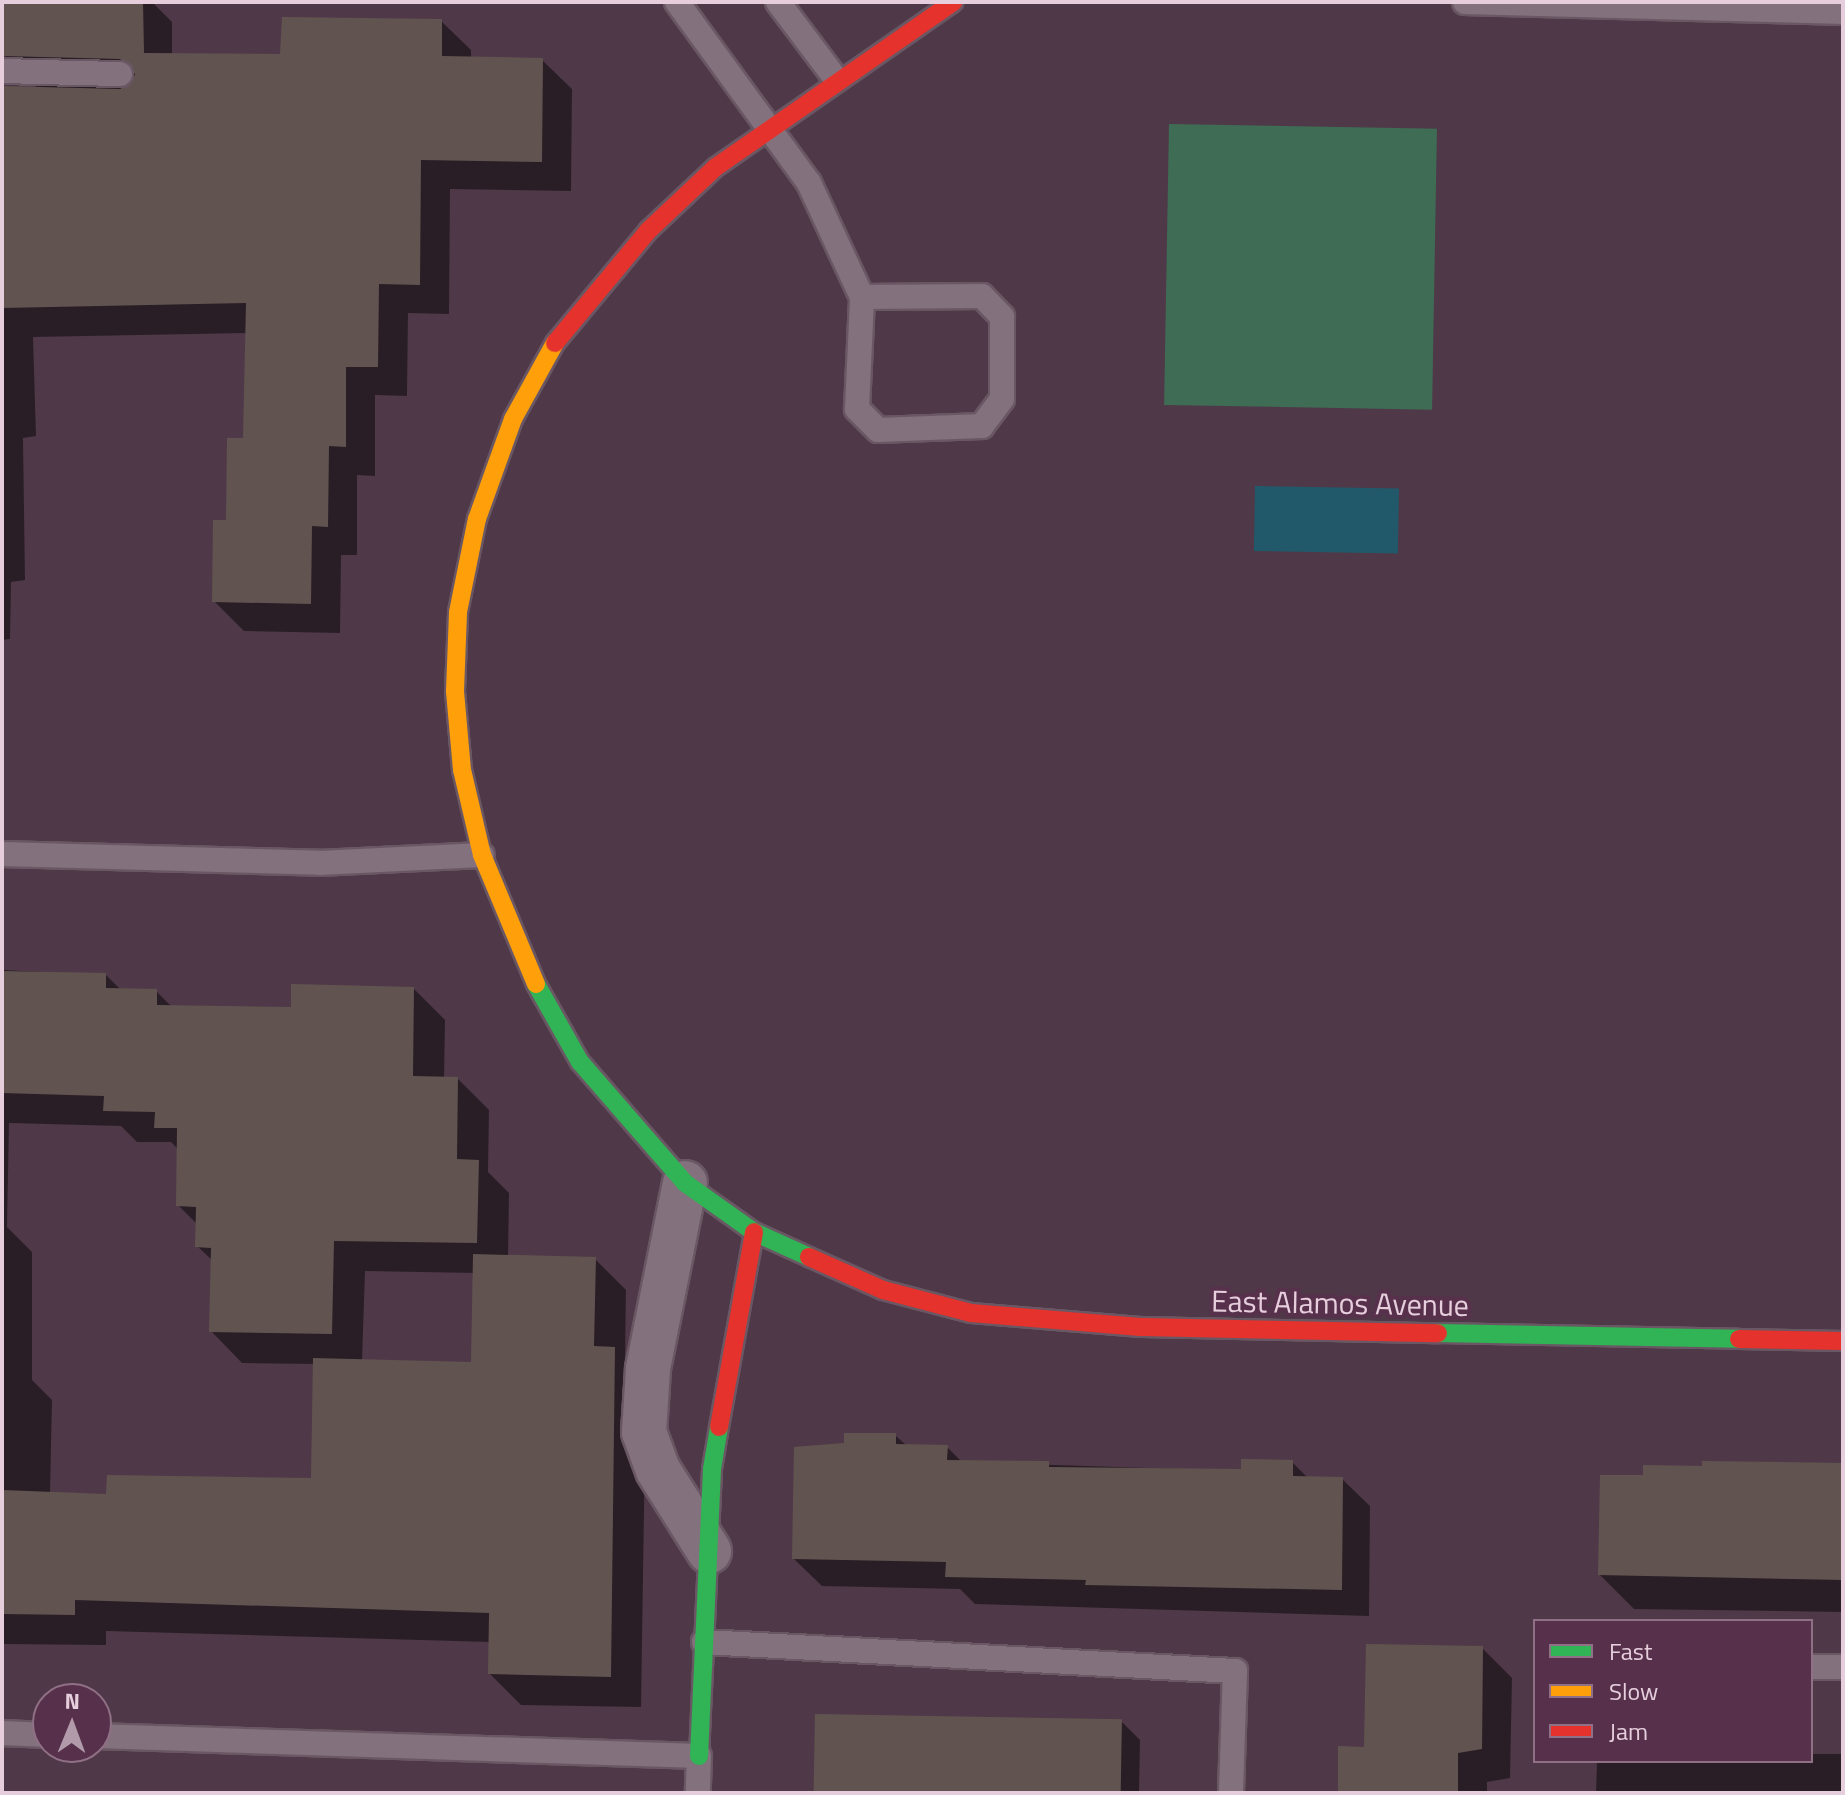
<!DOCTYPE html>
<html>
<head>
<meta charset="utf-8">
<style>
  body { margin:0 }
  #map { position:relative; width:1845px; height:1795px; overflow:hidden; background:#4f3948; font-family:"Titillium Web",sans-serif }
  div>[style] { position:absolute }
  [style*='--x'] { left:calc(var(--x)*1px); top:calc(var(--y)*1px); width:calc(var(--w)*1px); rotate:calc(var(--a)*1deg) }
  .green>* { inset:0; background:#3f6c55; transform-origin:0 0 }
  .water>* { inset:0; background:#22596a; transform-origin:0 0 }
  .shadow>* { inset:0; background:#0007 }
  .building>* { inset:0; background:#615450; transform-origin:0 0 }
  .roads { filter:drop-shadow(2px 0 #6a5764) drop-shadow(-2px 0 #6a5764) drop-shadow(0 2px #6a5764) drop-shadow(0 -2px #6a5764) }
  .lane>* { height:24px; margin:-12px; padding:0 12px; transform-origin:12px; border-radius:12px; background:#83717d }
  .street>* { height:44px; margin:-22px; padding:0 22px; transform-origin:22px; border-radius:22px; background:#83717d }
  .fast>* { height:18px; margin:-9px; padding:0 9px; transform-origin:9px; border-radius:9px; background:#30b455 }
  .slow>* { height:18px; margin:-9px; padding:0 9px; transform-origin:9px; border-radius:9px; background:#ff9f0a }
  .jam>* { height:18px; margin:-9px; padding:0 9px; transform-origin:9px; border-radius:9px; background:#e5322d }
  span { translate:-50% -50%; white-space:nowrap; text-align:center; line-height:1.15; -webkit-text-stroke:8px #57314b; paint-order:stroke }
  .street-label { font-size:30px; color:#e6cedd }
  .frame { position:absolute; inset:0; border:4px solid #e6cedd; pointer-events:none }
  .legend { position:absolute; left:1533px; top:1619px; width:280px; height:144px; box-sizing:border-box; background:#57314b; border:2px solid #907085; margin:0; padding:10px 14px; list-style:none; font-size:24px; color:#e6cedd }
  .legend li { display:flex; align-items:center; gap:16px; height:40px }
  .legend b { width:40px; border:2px solid #907085 }
  .north { position:absolute; left:32px; top:1683px; width:80px; height:80px; box-sizing:border-box; background:#57314b; border:2px solid #907085; border-radius:50%; rotate:1deg; font-size:22px; font-weight:700; line-height:32px; text-align:center; color:#e6cedd }
  .north::after { content:''; display:block; margin:auto; width:28px; height:36px; background:#b19aa9; clip-path:polygon(50% 0,100% 100%,50% 72%,0 100%) }
</style>
</head>
<body>
<div id="map">
  <div class="green">
    <div style="left:1169px;top:124px;width:268px;height:281px;rotate:1deg"></div>
  </div>
  <div class="water">
    <div style="left:1255px;top:486px;width:144px;height:65px;rotate:1deg"></div>
  </div>
  <div class="shadow">
    <div style="clip-path:polygon(3px 2px,152px 2px,172px 22px,172px 55px,282px 56px,441px 21px,471px 50px,471px 58px,542px 60px,572px 89px,571px 191px,450px 189px,449px 314px,408px 313px,407px 396px,375px 395px,375px 476px,357px 475px,357px 555px,341px 555px,340px 633px,244px 631px,214px 601px,245px 440px,247px 333px,33px 337px,36px 436px,23px 438px,25px 580px,11px 582px,10px 639px,2px 640px,2px 107px,38px 89px,4px 55px)"></div>
    <div style="clip-path:polygon(evenodd,2px 970px,106px 975px,121px 990px,156px 991px,172px 1007px,293px 1009px,414px 989px,445px 1020px,444px 1079px,458px 1079px,489px 1110px,488px 1172px,509px 1193px,508px 1256px,595px 1259px,626px 1290px,625px 1359px,646px 1380px,641px 1707px,521px 1705px,490px 1674px,490px 1642px,106px 1631px,106px 1645px,2px 1644px,2px 970px,9px 1123px,121px 1126px,137px 1142px,171px 1142px,179px 1150px,178px 1205px,198px 1225px,197px 1246px,213px 1261px,211px 1331px,242px 1363px,315px 1364px,312px 1480px,108px 1496px,50px 1494px,52px 1400px,32px 1380px,32px 1252px,7px 1227px,9px 1123px,2px 970px,365px 1271px,475px 1273px,473px 1364px,362px 1361px,365px 1271px)"></div>
    <div style="clip-path:polygon(895px 1435px,907px 1446px,947px 1447px,962px 1462px,1243px 1471px,1292px 1462px,1308px 1478px,1342px 1479px,1370px 1506px,1369px 1616px,975px 1604px,960px 1589px,822px 1586px,794px 1559px,846px 1445px)"></div>
    <div style="clip-path:polygon(1843px 1465px,1843px 1612px,1634px 1609px,1600px 1575px,1645px 1478px)"></div>
    <div style="clip-path:polygon(1482px 1648px,1512px 1678px,1510px 1778px,1487px 1782px,1487px 1793px,1340px 1793px,1366px 1749px)"></div>
    <div style="clip-path:polygon(1121px 1721px,1140px 1740px,1139px 1793px,815px 1793px)"></div>
    <div style="clip-path:polygon(1811px 1754px,1843px 1754px,1843px 1793px,1596px 1793px,1597px 1761px,1811px 1761px)"></div>
  </div>
  <div class="building">
    <div style="clip-path:polygon(2px 2px,143px 2px,144px 53px,280px 54px,282px 17px,442px 19px,442px 56px,543px 58px,542px 162px,421px 160px,420px 285px,379px 284px,378px 367px,346px 367px,346px 447px,329px 446px,328px 527px,312px 526px,311px 604px,212px 602px,213px 520px,226px 520px,227px 438px,243px 438px,246px 303px,2px 308px,2px 86px,120px 89px,132px 82px,135px 74px,120px 59px,2px 56px)"></div>
    <div style="clip-path:polygon(2px 971px,106px 973px,106px 988px,157px 989px,157px 1005px,291px 1007px,291px 984px,414px 987px,413px 1076px,458px 1077px,457px 1159px,479px 1160px,477px 1243px,334px 1241px,332px 1334px,209px 1332px,211px 1248px,195px 1247px,196px 1207px,176px 1206px,177px 1128px,154px 1128px,155px 1112px,103px 1111px,104px 1096px,2px 1093px)"></div>
    <div style="clip-path:polygon(473px 1254px,596px 1257px,594px 1346px,615px 1347px,611px 1677px,488px 1674px,489px 1613px,75px 1600px,75px 1615px,2px 1614px,2px 1490px,106px 1494px,107px 1475px,311px 1478px,313px 1358px,471px 1362px)"></div>
    <div style="clip-path:polygon(844px 1433px,896px 1433px,896px 1444px,948px 1445px,947px 1460px,1049px 1461px,1049px 1467px,1241px 1469px,1241px 1459px,1293px 1460px,1293px 1476px,1343px 1477px,1342px 1590px,1085px 1585px,1086px 1580px,945px 1577px,946px 1562px,792px 1559px,794px 1447px,844px 1443px)"></div>
    <div style="clip-path:polygon(1702px 1461px,1843px 1463px,1843px 1580px,1598px 1575px,1600px 1475px,1643px 1475px,1643px 1465px,1702px 1466px)"></div>
    <div style="clip-path:polygon(1366px 1644px,1483px 1646px,1482px 1749px,1458px 1753px,1458px 1793px,1338px 1793px,1338px 1746px,1364px 1747px)"></div>
    <div style="left:815px;top:1714px;width:307px;height:79px;rotate:1deg"></div>
  </div>
  <div class="roads">
    <div class="lane">
      <div style="--x:677;--y:2;--w:224;--a:53.9"></div>
      <div style="--x:809;--y:183;--w:126;--a:65.1"></div>
      <div style="--x:862;--y:297;--w:120;--a:-0.5"></div>
      <div style="--x:982;--y:296;--w:29;--a:46"></div>
      <div style="--x:1002;--y:317;--w:82;--a:90"></div>
      <div style="--x:1002;--y:399;--w:34;--a:127"></div>
      <div style="--x:982;--y:426;--w:104;--a:177.8"></div>
      <div style="--x:878;--y:430;--w:30;--a:-135"></div>
      <div style="--x:857;--y:409;--w:112;--a:-87.4"></div>
      <div style="--x:778;--y:2;--w:96;--a:53"></div>
      <div style="--x:1465;--y:2;--w:378;--a:1.5"></div>
      <div style="--x:2;--y:71;--w:118;--a:1.5"></div>
      <div style="--x:2;--y:854;--w:317;--a:1.6"></div>
      <div style="--x:319;--y:863;--w:163;--a:-2.8"></div>
      <div style="--x:704;--y:1642;--w:532;--a:3.13"></div>
      <div style="--x:1235;--y:1671;--w:122;--a:91.9"></div>
      <div style="--x:1811;--y:1667;--w:32;--a:0"></div>
      <div style="--x:2;--y:1733;--w:46;--a:2.5"></div>
      <div style="--x:96;--y:1736;--w:603;--a:1.9"></div>
      <div style="--x:699;--y:1756;--w:37;--a:92"></div>
    </div>
    <div class="street">
      <div style="--x:685;--y:1183;--w:190;--a:101.3"></div>
      <div style="--x:648;--y:1369;--w:63;--a:93.6"></div>
      <div style="--x:644;--y:1432;--w:40;--a:69.8"></div>
      <div style="--x:658;--y:1470;--w:96;--a:57.8"></div>
    </div>
    <div class="fast">
      <div style="--x:536;--y:984;--w:90;--a:60.6"></div>
      <div style="--x:580;--y:1062;--w:160;--a:49"></div>
      <div style="--x:685;--y:1183;--w:85;--a:35.4"></div>
      <div style="--x:754;--y:1232;--w:60;--a:24.4"></div>
      <div style="--x:1438;--y:1333;--w:301;--a:1.1"></div>
      <div style="--x:699;--y:1756;--w:287;--a:-87.4"></div>
      <div style="--x:712;--y:1469;--w:43;--a:-80.5"></div>
    </div>
    <div class="slow">
      <div style="--x:536;--y:984;--w:140;--a:-112.7"></div>
      <div style="--x:482;--y:855;--w:87;--a:-103.2"></div>
      <div style="--x:462;--y:770;--w:79;--a:-95.1"></div>
      <div style="--x:455;--y:691;--w:79;--a:-87.8"></div>
      <div style="--x:458;--y:612;--w:95;--a:-78.5"></div>
      <div style="--x:477;--y:519;--w:106;--a:-70.2"></div>
      <div style="--x:513;--y:419;--w:87;--a:-61.1"></div>
    </div>
    <div class="jam">
      <div style="--x:555;--y:343;--w:146;--a:-50.3"></div>
      <div style="--x:648;--y:231;--w:93;--a:-43.3"></div>
      <div style="--x:716;--y:167;--w:289;--a:-34.8"></div>
      <div style="--x:809;--y:1257;--w:81;--a:24"></div>
      <div style="--x:883;--y:1290;--w:91;--a:14.6"></div>
      <div style="--x:971;--y:1313;--w:170;--a:4.7"></div>
      <div style="--x:1140;--y:1327;--w:298;--a:1.2"></div>
      <div style="--x:1739;--y:1339;--w:104;--a:1.1"></div>
      <div style="--x:719;--y:1427;--w:198;--a:-79.8"></div>
    </div>
  </div>
  <div class="street-label">
    <span style="left:1340px;top:1303px;rotate:1deg">East Alamos Avenue</span>
  </div>
  <div class="frame"></div>
  <ul class="legend">
  <li><b style="height:10px;background:#30b455"></b>Fast</li>
  <li><b style="height:10px;background:#ff9f0a"></b>Slow</li>
  <li><b style="height:10px;background:#e5322d"></b>Jam</li>
  </ul>
  <div class="north">N</div>
</div>
</body>
</html>
